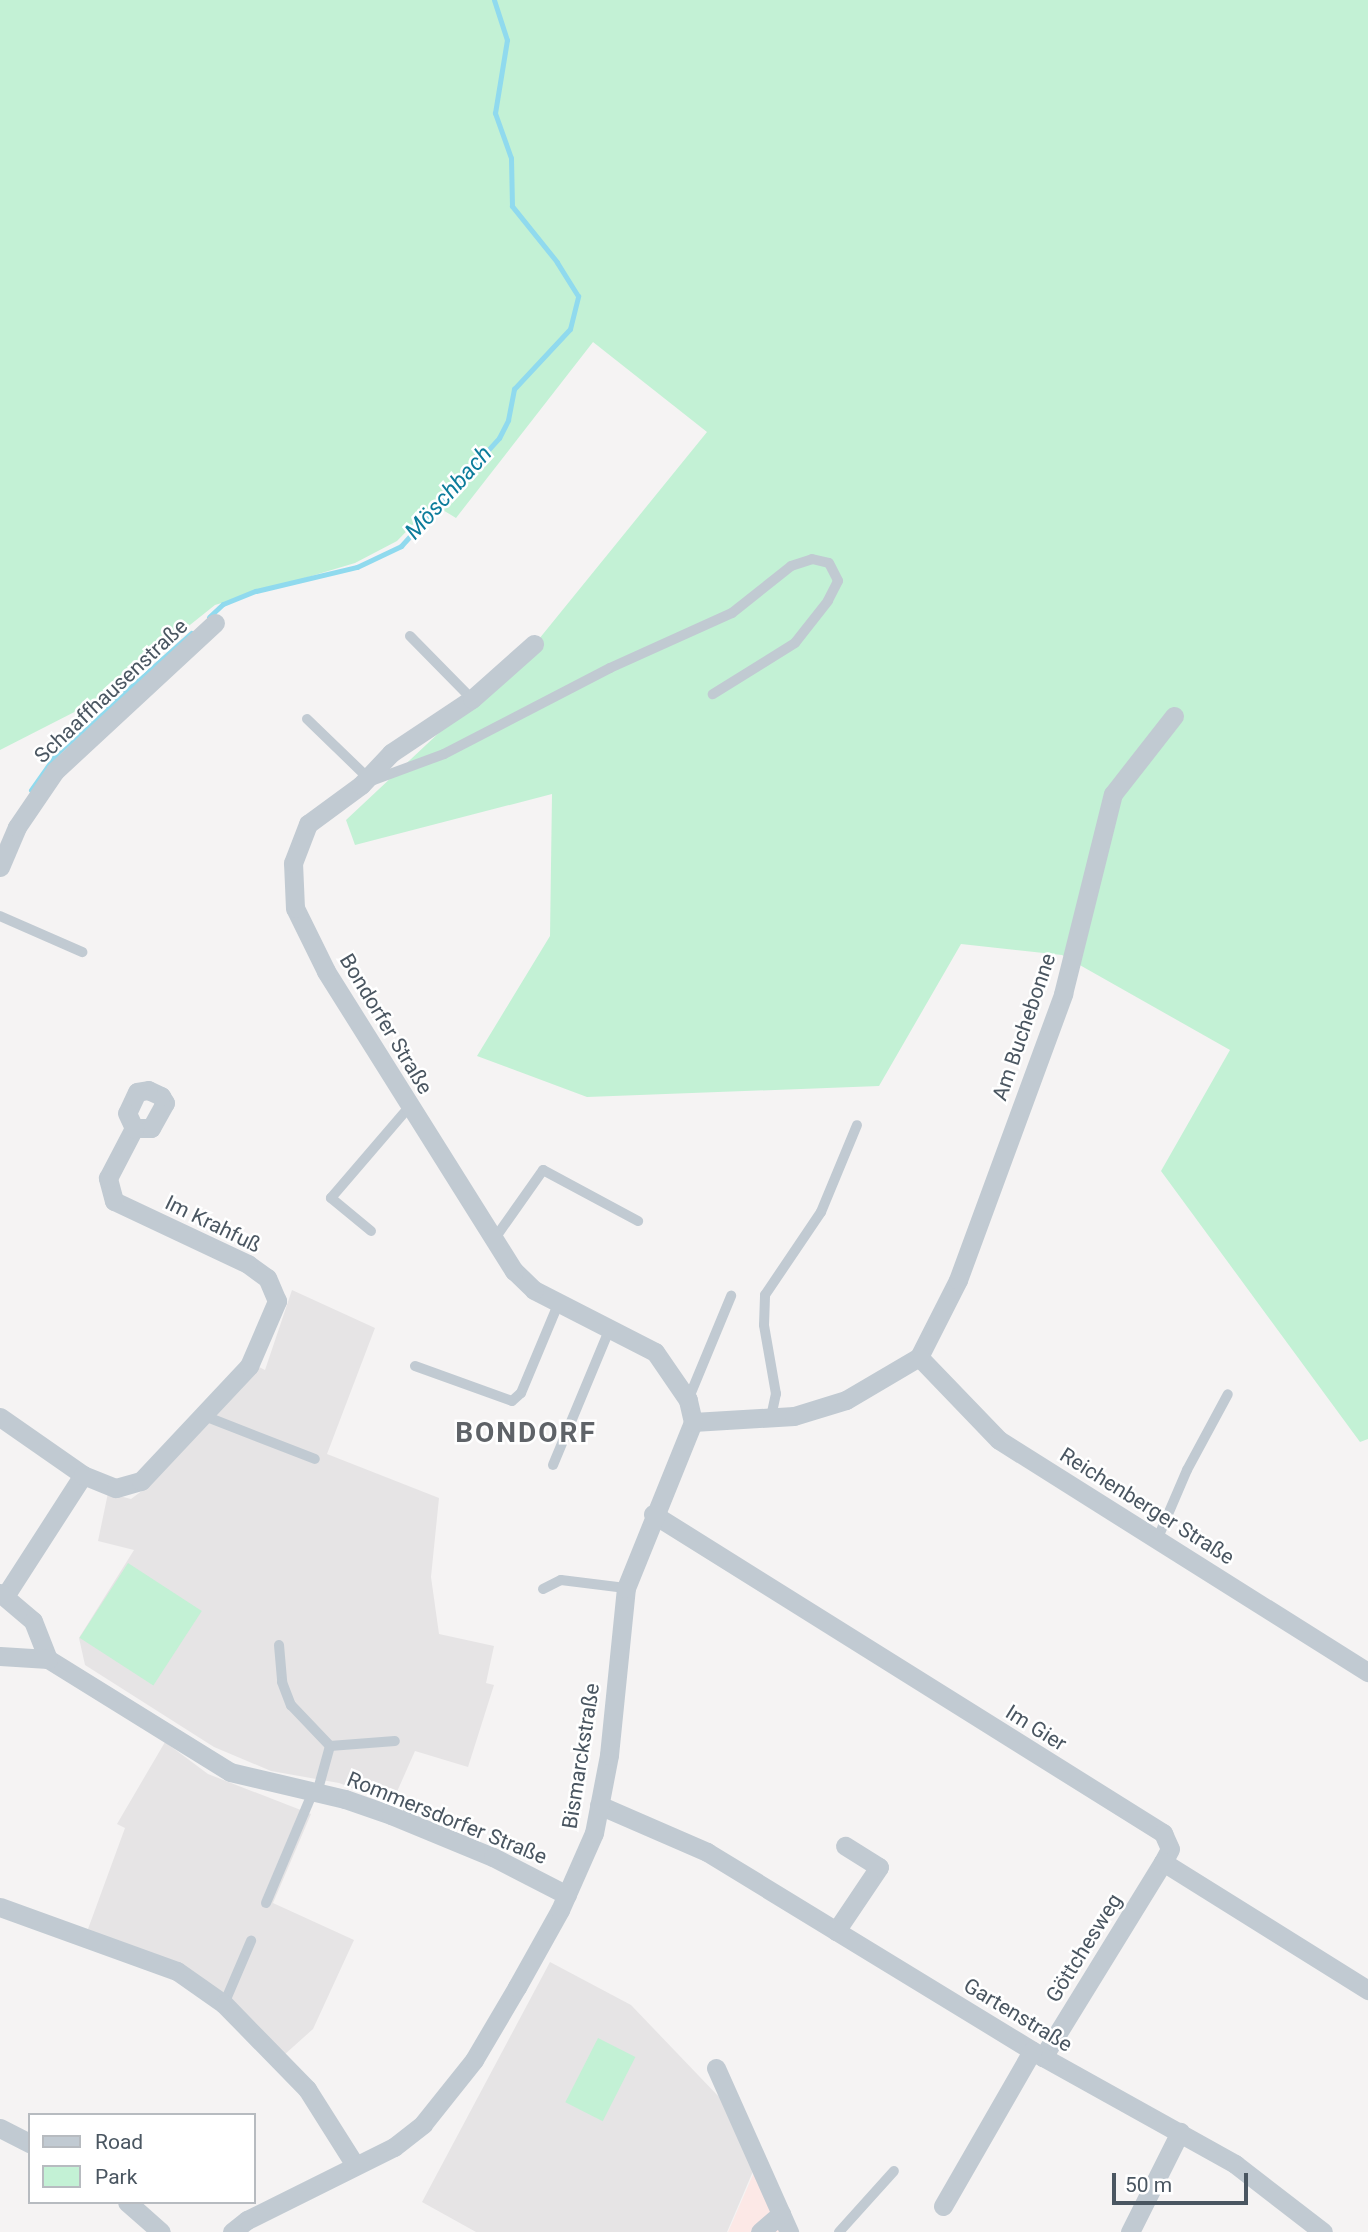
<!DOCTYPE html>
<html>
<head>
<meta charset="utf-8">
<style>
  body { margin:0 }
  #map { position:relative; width:1368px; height:2232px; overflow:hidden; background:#f5f3f3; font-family:Roboto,sans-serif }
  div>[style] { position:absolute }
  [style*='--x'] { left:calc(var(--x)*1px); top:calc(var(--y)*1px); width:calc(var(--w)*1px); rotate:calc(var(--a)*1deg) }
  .education>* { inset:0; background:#e6e4e5 }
  .medical>* { inset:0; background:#fce8e6 }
  .green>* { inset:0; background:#c3f1d5; transform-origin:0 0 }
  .stream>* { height:5px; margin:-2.5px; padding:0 2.5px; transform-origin:2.5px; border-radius:2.5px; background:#90daee }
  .lane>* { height:10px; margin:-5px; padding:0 5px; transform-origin:5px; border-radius:5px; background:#c1cad2 }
  .street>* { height:19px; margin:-9.5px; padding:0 9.5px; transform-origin:9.5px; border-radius:9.5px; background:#c1cad2 }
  span { translate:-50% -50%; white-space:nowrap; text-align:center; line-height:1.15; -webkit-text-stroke:5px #fff; paint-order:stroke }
  .street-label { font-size:21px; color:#4a5661 }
  .water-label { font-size:23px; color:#0c7c9b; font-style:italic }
  .district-label { font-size:28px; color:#5f6368; font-weight:700; letter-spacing:2px }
  .legend { position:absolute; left:28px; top:2113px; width:228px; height:91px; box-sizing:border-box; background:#fff; border:2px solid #b7bbc0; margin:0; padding:9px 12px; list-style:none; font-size:21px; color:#4a5661 }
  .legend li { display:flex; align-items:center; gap:14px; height:35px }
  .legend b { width:35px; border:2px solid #b7bbc0 }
  .scale { position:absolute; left:1112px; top:2173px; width:136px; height:32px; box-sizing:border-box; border:4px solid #4a5661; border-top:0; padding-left:9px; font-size:21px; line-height:24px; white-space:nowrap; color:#4a5661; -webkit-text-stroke:5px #fff; paint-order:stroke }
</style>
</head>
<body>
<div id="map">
  <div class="education">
    <div style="clip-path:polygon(292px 1290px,375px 1328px,327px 1454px,439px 1498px,431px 1577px,439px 1634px,494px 1646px,486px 1683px,494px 1685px,468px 1767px,415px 1751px,392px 1803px,339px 1783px,271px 1771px,214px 1747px,85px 1665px,79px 1638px,134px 1550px,98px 1541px,108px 1493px,131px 1499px,147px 1487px,259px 1367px,265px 1370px)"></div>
    <div style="clip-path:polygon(165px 1742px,208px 1774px,311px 1814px,273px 1903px,354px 1940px,313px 2029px,284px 2055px,231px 2003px,88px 1929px,125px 1828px,117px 1824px)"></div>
    <div style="clip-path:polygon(550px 1962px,631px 2005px,721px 2099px,754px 2169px,727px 2232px,476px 2232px,422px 2202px)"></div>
  </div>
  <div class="medical">
    <div style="clip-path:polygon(755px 2170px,780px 2232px,728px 2232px)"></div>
  </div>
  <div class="green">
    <div style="clip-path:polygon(0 0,1368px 0,1368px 1439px,1360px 1442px,1161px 1171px,1230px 1050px,1062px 955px,961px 944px,879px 1086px,587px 1097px,477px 1056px,550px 936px,552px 794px,355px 845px,346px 820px,539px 639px,707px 432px,593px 342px,456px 518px,433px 504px,397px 541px,355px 563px,215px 605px,92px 703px,0 750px)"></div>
    <div style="left:128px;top:1563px;width:88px;height:89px;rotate:33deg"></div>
    <div style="left:598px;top:2038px;width:42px;height:72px;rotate:27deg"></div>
  </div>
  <div class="stream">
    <div style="--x:209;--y:617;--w:19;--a:-43"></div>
    <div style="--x:223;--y:604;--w:35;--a:-22"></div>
    <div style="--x:256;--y:591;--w:104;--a:-13.4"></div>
    <div style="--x:357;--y:567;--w:49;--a:-25.5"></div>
    <div style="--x:401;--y:546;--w:146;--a:-47.8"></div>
    <div style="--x:499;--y:438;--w:20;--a:-63"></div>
    <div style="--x:508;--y:420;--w:32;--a:-79"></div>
    <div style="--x:514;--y:389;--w:82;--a:-47"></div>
    <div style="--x:570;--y:329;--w:34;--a:-76"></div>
    <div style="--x:578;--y:296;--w:40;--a:-122"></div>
    <div style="--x:557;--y:262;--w:72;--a:-128.8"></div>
    <div style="--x:512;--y:206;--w:48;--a:-91.2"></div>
    <div style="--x:511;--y:158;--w:48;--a:-109.6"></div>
    <div style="--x:495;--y:113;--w:74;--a:-80.7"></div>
    <div style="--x:507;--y:40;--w:42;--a:-108"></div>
    <div style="--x:31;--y:790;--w:45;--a:-54.9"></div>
    <div style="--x:57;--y:753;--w:180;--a:-41.8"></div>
  </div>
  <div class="lane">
    <div style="--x:410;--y:636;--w:88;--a:45.5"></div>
    <div style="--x:307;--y:719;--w:85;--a:44"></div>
    <div style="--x:371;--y:781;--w:78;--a:-20.3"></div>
    <div style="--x:444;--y:754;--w:187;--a:-27.4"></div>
    <div style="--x:610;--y:668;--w:134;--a:-24.3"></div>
    <div style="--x:732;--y:613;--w:75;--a:-38.5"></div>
    <div style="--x:791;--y:566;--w:22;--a:-18"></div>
    <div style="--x:812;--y:559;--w:17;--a:13"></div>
    <div style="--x:829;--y:563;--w:20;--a:63"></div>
    <div style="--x:838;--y:581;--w:22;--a:117"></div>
    <div style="--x:828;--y:601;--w:53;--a:128.2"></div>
    <div style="--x:795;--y:643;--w:97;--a:148.1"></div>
    <div style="--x:0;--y:916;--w:90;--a:23.7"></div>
    <div style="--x:371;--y:1231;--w:52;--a:-140.5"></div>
    <div style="--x:331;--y:1198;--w:120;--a:-49.4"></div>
    <div style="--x:493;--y:1241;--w:87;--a:-54.8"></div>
    <div style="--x:543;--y:1170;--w:108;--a:28.2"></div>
    <div style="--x:415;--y:1366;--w:103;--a:19.8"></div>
    <div style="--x:512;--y:1401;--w:12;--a:-42"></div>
    <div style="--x:521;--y:1393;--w:99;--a:-67.3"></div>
    <div style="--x:688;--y:1400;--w:113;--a:-67.5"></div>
    <div style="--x:202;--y:1415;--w:121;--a:21.3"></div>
    <div style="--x:771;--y:1417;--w:24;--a:-78"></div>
    <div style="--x:776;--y:1394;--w:70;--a:-99.9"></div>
    <div style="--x:764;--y:1325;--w:30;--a:-88"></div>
    <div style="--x:765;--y:1295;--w:100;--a:-56"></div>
    <div style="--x:821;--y:1212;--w:94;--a:-67.5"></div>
    <div style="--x:553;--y:1465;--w:148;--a:-67.4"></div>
    <div style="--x:1157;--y:1540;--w:76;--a:-66.8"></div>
    <div style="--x:1187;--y:1470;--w:86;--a:-61.7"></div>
    <div style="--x:543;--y:1589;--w:20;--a:-27"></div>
    <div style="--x:561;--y:1580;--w:65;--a:7"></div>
    <div style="--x:279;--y:1645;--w:37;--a:85"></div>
    <div style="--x:282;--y:1682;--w:25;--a:69"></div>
    <div style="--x:291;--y:1705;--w:57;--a:46.4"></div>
    <div style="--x:330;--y:1746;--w:49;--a:105.5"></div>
    <div style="--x:330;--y:1746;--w:65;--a:-4.4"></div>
    <div style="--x:266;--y:1903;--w:121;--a:-67.1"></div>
    <div style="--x:224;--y:2004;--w:69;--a:-66.8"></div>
    <div style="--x:839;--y:2232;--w:82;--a:-48"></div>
  </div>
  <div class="street">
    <div style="--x:0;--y:867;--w:43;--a:-67"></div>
    <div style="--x:17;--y:827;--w:68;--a:-55.8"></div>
    <div style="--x:55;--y:771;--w:218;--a:-42.8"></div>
    <div style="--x:919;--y:1357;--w:86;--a:-63.1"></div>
    <div style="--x:958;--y:1280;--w:305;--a:-69.8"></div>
    <div style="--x:1063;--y:994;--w:206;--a:-76"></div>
    <div style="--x:1113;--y:794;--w:99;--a:-52"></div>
    <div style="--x:919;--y:1357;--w:115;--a:46.1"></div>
    <div style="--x:999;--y:1440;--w:436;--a:32.2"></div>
    <div style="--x:0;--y:1417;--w:101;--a:34.9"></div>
    <div style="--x:83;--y:1475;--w:144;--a:122.8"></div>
    <div style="--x:693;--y:1422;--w:101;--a:-3.4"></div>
    <div style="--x:794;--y:1416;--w:54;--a:-17.1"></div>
    <div style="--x:846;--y:1400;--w:85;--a:-30.5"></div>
    <div style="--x:83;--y:1475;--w:35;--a:22"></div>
    <div style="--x:116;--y:1488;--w:26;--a:-16"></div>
    <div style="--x:141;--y:1481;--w:158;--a:-46.8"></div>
    <div style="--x:249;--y:1366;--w:71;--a:-66.7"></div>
    <div style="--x:277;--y:1301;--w:25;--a:-113"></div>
    <div style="--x:267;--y:1278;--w:24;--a:-144"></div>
    <div style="--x:248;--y:1264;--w:148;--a:-154.8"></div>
    <div style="--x:114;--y:1201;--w:24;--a:-105"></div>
    <div style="--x:108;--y:1178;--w:56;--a:-62.5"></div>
    <div style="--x:134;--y:1128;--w:17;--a:0"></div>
    <div style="--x:151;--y:1128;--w:29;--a:-61"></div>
    <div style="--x:165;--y:1103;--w:8;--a:-120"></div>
    <div style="--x:161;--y:1096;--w:14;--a:-155"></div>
    <div style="--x:148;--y:1090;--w:11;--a:170"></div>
    <div style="--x:137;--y:1092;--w:23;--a:115"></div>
    <div style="--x:127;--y:1113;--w:17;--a:65"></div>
    <div style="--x:653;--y:1514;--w:602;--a:32.03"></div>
    <div style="--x:1163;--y:1833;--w:17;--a:66"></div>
    <div style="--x:1170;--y:1849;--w:15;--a:118"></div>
    <div style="--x:1163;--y:1862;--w:229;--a:121.6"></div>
    <div style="--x:0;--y:1593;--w:43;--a:40.3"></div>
    <div style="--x:33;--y:1621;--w:41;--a:68.5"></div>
    <div style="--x:48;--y:1659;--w:214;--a:31.8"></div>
    <div style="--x:230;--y:1772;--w:118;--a:13.2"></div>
    <div style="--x:345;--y:1799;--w:49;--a:19.2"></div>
    <div style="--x:391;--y:1815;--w:110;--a:22.4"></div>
    <div style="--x:493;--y:1857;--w:83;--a:27.2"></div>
    <div style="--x:0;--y:1656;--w:48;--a:3.6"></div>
    <div style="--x:599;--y:1805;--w:118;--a:23.5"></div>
    <div style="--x:707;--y:1852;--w:394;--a:31.4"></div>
    <div style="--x:1043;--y:2057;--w:220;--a:29.1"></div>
    <div style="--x:1235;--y:2164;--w:111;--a:37.7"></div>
    <div style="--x:1163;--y:1862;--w:242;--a:32"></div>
    <div style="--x:0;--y:1907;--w:188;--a:19.9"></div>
    <div style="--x:177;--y:1971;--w:57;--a:35.1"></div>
    <div style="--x:224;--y:2004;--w:119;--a:45.7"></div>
    <div style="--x:307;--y:2089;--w:90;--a:57.7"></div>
    <div style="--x:836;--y:1931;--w:77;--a:-56.1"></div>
    <div style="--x:879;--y:1867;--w:40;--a:-148"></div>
    <div style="--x:716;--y:2068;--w:180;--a:66"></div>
    <div style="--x:0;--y:2128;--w:34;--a:27"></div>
    <div style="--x:127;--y:2202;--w:45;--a:41.4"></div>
    <div style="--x:943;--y:2206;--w:179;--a:-60.1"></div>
    <div style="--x:232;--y:2232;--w:19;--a:-39"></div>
    <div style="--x:247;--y:2220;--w:164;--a:-26.4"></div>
    <div style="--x:394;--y:2147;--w:37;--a:-38"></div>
    <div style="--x:423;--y:2124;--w:82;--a:-51.4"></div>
    <div style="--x:474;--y:2060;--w:85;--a:-59.5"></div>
    <div style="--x:517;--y:1987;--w:88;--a:-60.8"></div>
    <div style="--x:560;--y:1910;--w:84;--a:-66.2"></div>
    <div style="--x:594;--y:1833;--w:79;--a:-79.1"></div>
    <div style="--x:609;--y:1755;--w:168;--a:-84.2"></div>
    <div style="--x:626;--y:1588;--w:179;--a:-68"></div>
    <div style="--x:693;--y:1422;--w:23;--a:-103"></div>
    <div style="--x:688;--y:1400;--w:58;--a:-124.5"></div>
    <div style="--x:655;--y:1352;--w:136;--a:-152.9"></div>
    <div style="--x:534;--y:1290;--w:28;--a:-136"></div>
    <div style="--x:514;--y:1271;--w:354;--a:-122.1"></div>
    <div style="--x:326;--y:971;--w:70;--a:-116.2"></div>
    <div style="--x:295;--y:908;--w:45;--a:-92.5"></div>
    <div style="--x:293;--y:863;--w:42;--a:-69"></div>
    <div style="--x:308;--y:824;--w:66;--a:-36.3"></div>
    <div style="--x:361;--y:785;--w:44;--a:-46.8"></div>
    <div style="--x:391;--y:753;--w:97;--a:-33.7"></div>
    <div style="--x:472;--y:699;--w:83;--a:-41.6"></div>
    <div style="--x:760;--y:2232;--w:28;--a:-41"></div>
    <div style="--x:1130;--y:2232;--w:112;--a:-63.4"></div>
  </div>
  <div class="street-label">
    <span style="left:111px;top:691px;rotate:-43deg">Schaaffhausenstraße</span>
    <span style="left:386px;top:1024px;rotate:59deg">Bondorfer Straße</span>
    <span style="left:1024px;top:1027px;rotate:-71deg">Am Buchebonne</span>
    <span style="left:213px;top:1224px;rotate:26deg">Im Krahfuß</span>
    <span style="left:1147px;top:1506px;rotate:32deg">Reichenberger Straße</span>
    <span style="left:1036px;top:1728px;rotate:32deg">Im Gier</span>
    <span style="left:581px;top:1756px;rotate:-81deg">Bismarckstraße</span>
    <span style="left:447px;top:1818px;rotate:22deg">Rommersdorfer Straße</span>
    <span style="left:1084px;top:1948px;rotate:-58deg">Göttchesweg</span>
    <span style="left:1018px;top:2015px;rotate:31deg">Gartenstraße</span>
  </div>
  <div class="water-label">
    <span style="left:449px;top:493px;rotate:-48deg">Möschbach</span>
  </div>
  <div class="district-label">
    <span style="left:526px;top:1433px">BONDORF</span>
  </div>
  <ul class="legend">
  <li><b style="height:9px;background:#c1cad2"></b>Road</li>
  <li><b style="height:19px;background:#c3f1d5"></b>Park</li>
  </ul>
  <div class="scale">50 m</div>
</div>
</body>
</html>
